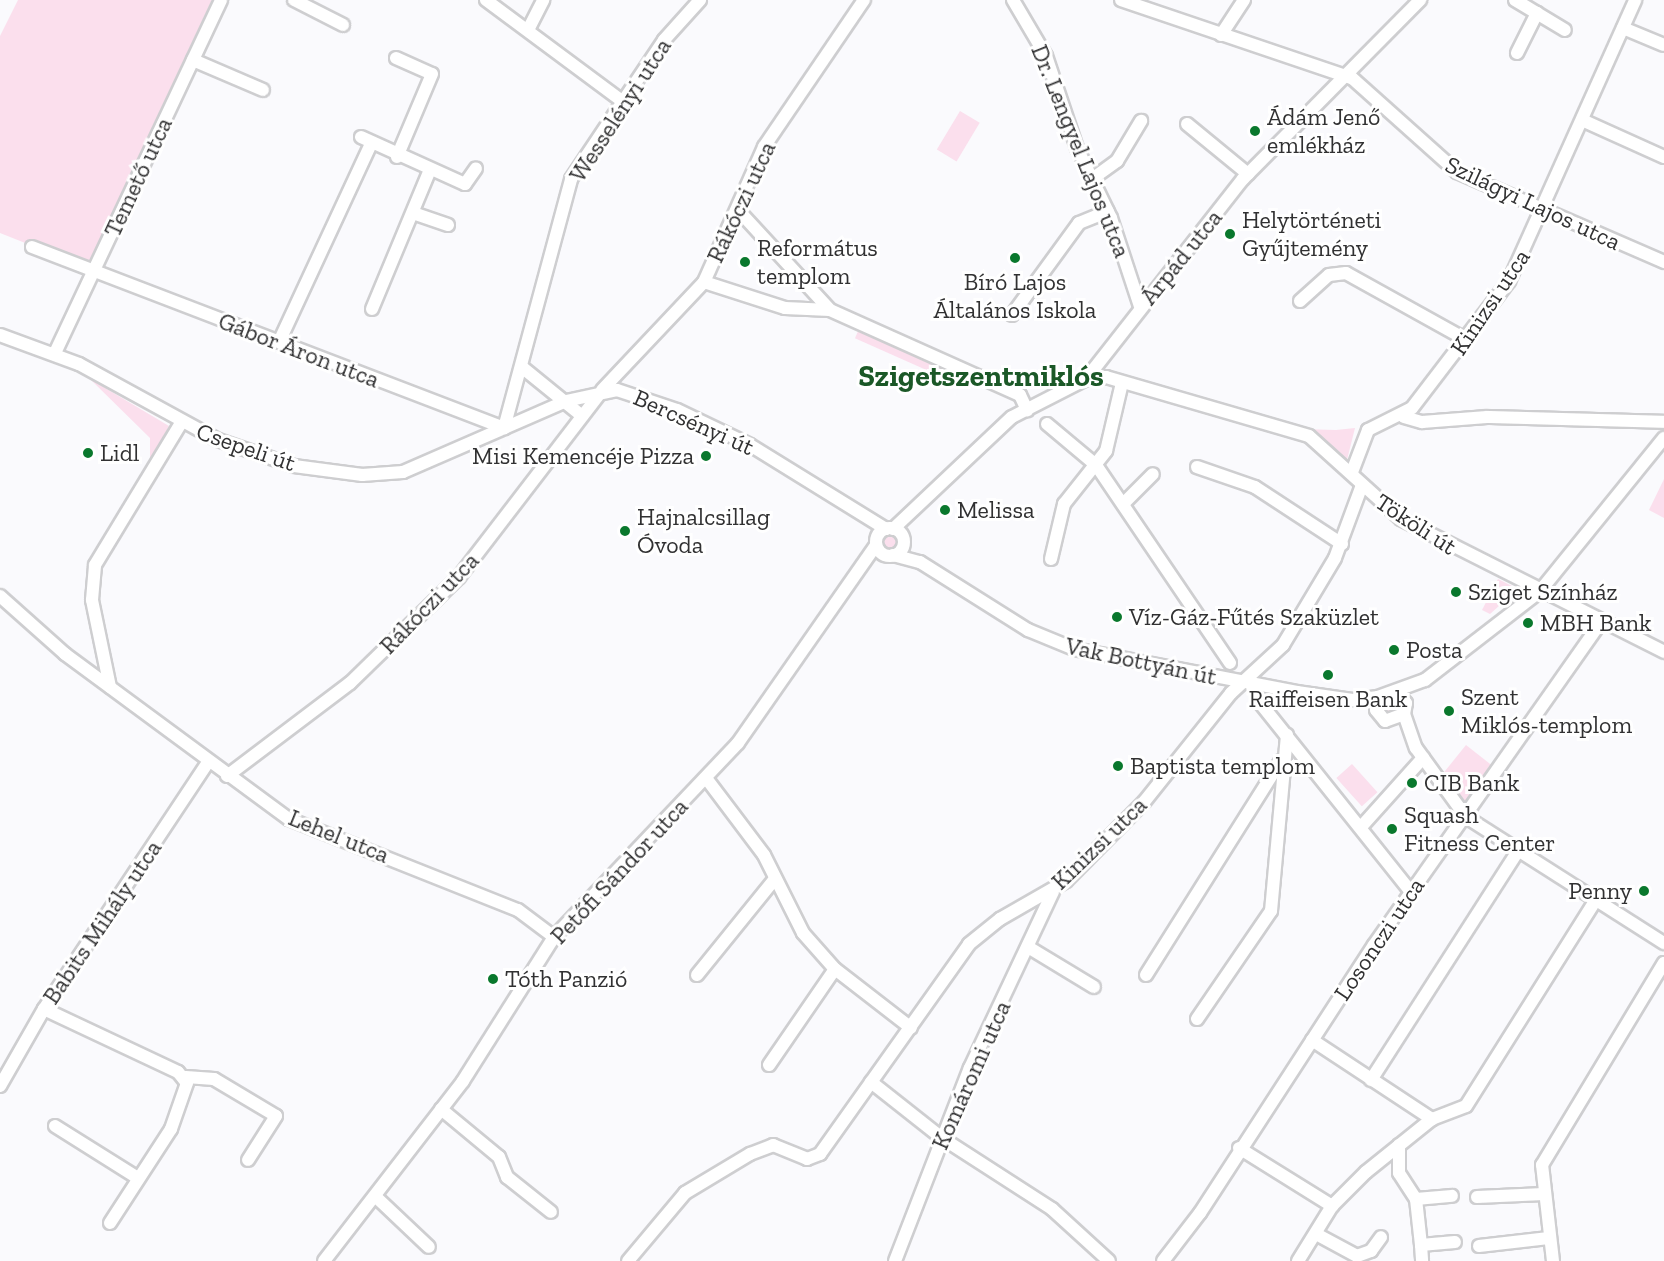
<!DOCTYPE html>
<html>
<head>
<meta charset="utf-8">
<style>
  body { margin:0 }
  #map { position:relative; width:1664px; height:1261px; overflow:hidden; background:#fafafd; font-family:"Zilla Slab",serif }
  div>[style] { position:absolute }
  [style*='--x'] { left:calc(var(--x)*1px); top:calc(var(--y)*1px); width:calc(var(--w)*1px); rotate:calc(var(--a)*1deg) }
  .green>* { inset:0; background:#fbdfed; transform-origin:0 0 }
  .round { border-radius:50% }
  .roads { filter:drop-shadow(2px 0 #ceced0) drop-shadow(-2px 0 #ceced0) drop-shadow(0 2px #ceced0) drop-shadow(0 -2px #ceced0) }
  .minor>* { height:12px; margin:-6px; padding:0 6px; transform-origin:6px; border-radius:6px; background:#fff }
  .minor>.ring { margin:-6px; padding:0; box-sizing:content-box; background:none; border:12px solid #fff; border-radius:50% }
  .dots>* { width:16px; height:16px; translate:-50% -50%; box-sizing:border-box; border:3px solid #fff; border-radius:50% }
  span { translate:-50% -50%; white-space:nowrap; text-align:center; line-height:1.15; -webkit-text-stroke:6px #fff; paint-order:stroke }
  .street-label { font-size:24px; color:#313132 }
  .poi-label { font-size:24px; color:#313132 }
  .left { translate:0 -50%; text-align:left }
  .right { translate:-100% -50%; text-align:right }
  .district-label { font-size:30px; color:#1b5827; font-weight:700 }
</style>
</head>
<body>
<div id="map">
  <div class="green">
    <div style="clip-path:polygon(18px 0,212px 0,88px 268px,0 233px,0 36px)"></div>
    <div style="left:960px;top:111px;width:23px;height:45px;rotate:31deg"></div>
    <div style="left:859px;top:329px;width:109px;height:10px;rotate:24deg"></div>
    <div style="clip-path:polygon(90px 379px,169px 426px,150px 463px,150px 438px)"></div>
    <div style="clip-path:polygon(1355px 428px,1347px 460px,1300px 429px,1336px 430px)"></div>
    <div style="clip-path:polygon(1664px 479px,1664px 518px,1649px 510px)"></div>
    <div class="round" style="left:880px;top:533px;width:18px;height:18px"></div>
    <div style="clip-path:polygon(1498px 579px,1518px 589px,1490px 614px,1482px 610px)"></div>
    <div style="clip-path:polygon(1387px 697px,1397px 698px,1402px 710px,1385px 717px,1380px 705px)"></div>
    <div style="clip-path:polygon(1466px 745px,1494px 767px,1467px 805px,1441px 776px)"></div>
    <div style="left:1352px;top:764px;width:38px;height:21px;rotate:48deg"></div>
  </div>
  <div class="roads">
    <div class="minor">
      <div style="--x:294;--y:0;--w:55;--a:27"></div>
      <div style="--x:486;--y:0;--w:169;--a:36.6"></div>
      <div style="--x:1013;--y:0;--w:65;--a:59.5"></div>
      <div style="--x:1046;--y:56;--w:97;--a:71.4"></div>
      <div style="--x:1077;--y:148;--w:78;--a:64.1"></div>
      <div style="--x:1111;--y:218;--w:93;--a:71.8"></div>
      <div style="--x:1121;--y:0;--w:244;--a:18.7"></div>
      <div style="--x:1352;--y:78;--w:141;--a:41.8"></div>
      <div style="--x:1457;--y:172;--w:226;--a:23.5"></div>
      <div style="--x:1515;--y:0;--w:58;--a:31"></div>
      <div style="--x:1623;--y:28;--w:44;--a:22.5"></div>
      <div style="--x:528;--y:30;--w:34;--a:-63"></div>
      <div style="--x:1221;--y:35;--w:42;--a:-56.7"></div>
      <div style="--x:1517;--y:53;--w:45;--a:-63.4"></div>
      <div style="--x:396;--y:58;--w:39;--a:24"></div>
      <div style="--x:432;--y:74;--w:90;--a:112.9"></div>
      <div style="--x:193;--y:60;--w:76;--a:23.2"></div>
      <div style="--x:1582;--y:120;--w:90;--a:24.3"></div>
      <div style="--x:1187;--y:124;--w:79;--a:39.3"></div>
      <div style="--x:361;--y:137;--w:114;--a:24.3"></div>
      <div style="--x:465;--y:184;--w:19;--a:-55"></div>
      <div style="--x:1092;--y:179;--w:31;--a:-36"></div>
      <div style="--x:1117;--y:161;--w:47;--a:-59"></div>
      <div style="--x:739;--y:211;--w:134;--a:47.4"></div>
      <div style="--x:413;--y:213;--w:37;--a:19"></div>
      <div style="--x:32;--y:247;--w:506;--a:20.98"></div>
      <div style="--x:704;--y:282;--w:85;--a:17.8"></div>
      <div style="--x:785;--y:308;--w:45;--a:2.5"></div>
      <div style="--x:830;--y:310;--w:208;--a:24.1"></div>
      <div style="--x:1020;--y:395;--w:17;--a:65"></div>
      <div style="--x:1300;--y:301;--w:39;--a:-42"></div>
      <div style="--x:1329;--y:275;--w:17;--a:-7"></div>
      <div style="--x:1346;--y:273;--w:138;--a:29"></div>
      <div style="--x:372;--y:309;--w:151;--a:-67.4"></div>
      <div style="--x:1012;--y:315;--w:114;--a:-53.9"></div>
      <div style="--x:1079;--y:223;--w:31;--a:-22"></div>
      <div style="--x:0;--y:335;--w:84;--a:20.2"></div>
      <div style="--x:79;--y:364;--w:158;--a:28.7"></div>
      <div style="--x:218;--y:440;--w:80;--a:18.9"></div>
      <div style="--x:294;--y:466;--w:69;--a:7.5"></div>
      <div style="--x:362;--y:475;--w:41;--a:-4.2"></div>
      <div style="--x:403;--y:472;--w:178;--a:-23.5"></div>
      <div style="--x:566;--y:401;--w:52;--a:-12.2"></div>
      <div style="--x:617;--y:390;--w:63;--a:18.4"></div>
      <div style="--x:677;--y:410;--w:81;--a:25.6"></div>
      <div style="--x:750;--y:445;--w:160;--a:31.7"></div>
      <div style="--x:279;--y:342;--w:218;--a:-65.1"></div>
      <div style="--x:55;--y:353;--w:390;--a:-64.8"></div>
      <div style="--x:523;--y:368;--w:76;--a:39.1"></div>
      <div style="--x:1086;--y:379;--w:20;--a:-6"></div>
      <div style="--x:1106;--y:377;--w:211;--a:16.2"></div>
      <div style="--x:1309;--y:436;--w:124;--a:42.1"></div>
      <div style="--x:1401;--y:519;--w:295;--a:26.8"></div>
      <div style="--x:602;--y:390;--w:149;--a:-46.6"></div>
      <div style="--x:704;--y:282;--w:148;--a:-66"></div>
      <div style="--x:764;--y:147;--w:178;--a:-55.8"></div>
      <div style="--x:1404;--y:417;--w:19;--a:16"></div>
      <div style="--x:1422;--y:422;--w:65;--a:-4.4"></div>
      <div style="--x:1487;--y:417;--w:177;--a:1.6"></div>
      <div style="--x:1047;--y:424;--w:64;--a:39.9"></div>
      <div style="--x:1096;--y:465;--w:239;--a:55.9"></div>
      <div style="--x:504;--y:428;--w:258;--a:-74.9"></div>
      <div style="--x:571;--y:179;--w:167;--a:-56.2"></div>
      <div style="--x:664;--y:40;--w:54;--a:-48"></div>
      <div style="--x:1197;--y:467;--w:61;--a:19"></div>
      <div style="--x:1255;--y:487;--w:104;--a:33.2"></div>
      <div style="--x:1352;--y:472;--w:45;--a:-69.1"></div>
      <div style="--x:1368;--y:430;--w:49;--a:-26.6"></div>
      <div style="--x:1412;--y:408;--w:160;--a:-52.6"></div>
      <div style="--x:1509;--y:281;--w:308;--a:-65.8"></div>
      <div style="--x:1123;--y:504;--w:42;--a:-45"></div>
      <div class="ring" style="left:876px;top:528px;width:16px;height:16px"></div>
      <div style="--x:893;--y:529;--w:163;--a:-43.3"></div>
      <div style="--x:1012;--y:417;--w:83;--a:-27.2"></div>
      <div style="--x:1086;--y:379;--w:254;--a:-51.9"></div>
      <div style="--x:1243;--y:179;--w:252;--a:-45.3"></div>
      <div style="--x:893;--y:555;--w:28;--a:15"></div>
      <div style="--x:920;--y:562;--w:128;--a:32.2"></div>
      <div style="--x:1028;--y:630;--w:50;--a:22.4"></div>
      <div style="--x:1074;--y:649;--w:227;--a:10.9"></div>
      <div style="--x:1297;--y:692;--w:58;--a:8"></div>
      <div style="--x:1354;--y:700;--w:24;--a:-7"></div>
      <div style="--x:1051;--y:559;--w:57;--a:-76.7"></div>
      <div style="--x:1064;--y:504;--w:68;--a:-51.6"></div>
      <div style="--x:1106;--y:451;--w:70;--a:-76.8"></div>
      <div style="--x:0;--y:596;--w:87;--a:41.7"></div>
      <div style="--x:65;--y:654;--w:278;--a:36.4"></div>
      <div style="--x:289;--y:819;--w:246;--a:21.7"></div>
      <div style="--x:518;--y:910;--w:45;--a:36.9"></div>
      <div style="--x:110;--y:687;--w:89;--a:-101.7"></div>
      <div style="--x:92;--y:600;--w:35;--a:-85"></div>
      <div style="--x:95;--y:565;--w:166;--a:-58.8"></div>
      <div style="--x:1396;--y:692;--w:15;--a:48"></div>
      <div style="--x:1406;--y:703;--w:11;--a:100"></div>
      <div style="--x:1404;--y:714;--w:20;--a:160"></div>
      <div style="--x:1385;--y:721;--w:14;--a:-129"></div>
      <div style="--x:1376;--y:710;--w:13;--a:-81"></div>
      <div style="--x:1378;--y:697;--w:50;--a:-19.9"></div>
      <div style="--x:1425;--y:680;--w:145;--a:-37.7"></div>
      <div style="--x:1540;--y:591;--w:197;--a:-51"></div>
      <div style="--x:1257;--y:699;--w:246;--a:51.4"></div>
      <div style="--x:1404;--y:714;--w:36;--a:71"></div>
      <div style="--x:1416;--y:748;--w:85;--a:54.1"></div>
      <div style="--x:1466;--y:817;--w:235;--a:32.5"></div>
      <div style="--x:227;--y:776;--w:154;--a:-37.1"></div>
      <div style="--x:350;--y:683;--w:152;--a:-44.2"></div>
      <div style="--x:459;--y:577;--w:228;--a:-52.5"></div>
      <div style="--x:706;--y:778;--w:96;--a:53"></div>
      <div style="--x:764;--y:855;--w:87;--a:63.4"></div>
      <div style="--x:803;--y:933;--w:48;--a:48.4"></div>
      <div style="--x:835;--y:969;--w:96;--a:37.8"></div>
      <div style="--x:1361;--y:827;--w:93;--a:-48.1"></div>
      <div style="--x:1028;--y:947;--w:77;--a:31.2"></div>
      <div style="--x:697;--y:975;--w:121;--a:-51"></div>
      <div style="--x:1146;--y:975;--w:253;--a:-57.8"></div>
      <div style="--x:44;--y:1009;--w:148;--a:25.2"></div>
      <div style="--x:178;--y:1072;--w:14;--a:51"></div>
      <div style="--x:187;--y:1083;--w:49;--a:109.2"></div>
      <div style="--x:171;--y:1129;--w:112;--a:123"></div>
      <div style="--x:1197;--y:1019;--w:131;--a:-55.6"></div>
      <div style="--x:1271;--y:911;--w:177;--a:-84.8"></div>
      <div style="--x:1312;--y:1040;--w:144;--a:33.4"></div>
      <div style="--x:769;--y:1065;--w:116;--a:-55.5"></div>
      <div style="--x:186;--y:1077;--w:28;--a:4"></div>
      <div style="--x:214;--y:1079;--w:72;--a:30.8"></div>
      <div style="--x:276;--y:1116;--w:52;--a:122.5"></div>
      <div style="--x:1371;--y:1080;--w:272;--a:-57.3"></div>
      <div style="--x:871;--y:1082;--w:90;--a:38.3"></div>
      <div style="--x:942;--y:1138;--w:131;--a:32.8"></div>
      <div style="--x:1052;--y:1209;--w:77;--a:42.4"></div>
      <div style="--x:0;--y:1086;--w:89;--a:-60.3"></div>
      <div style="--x:44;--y:1009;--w:296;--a:-56.4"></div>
      <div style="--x:441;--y:1109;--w:75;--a:39.6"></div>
      <div style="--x:499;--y:1157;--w:22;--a:68"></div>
      <div style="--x:507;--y:1177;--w:56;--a:38.5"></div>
      <div style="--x:55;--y:1126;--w:98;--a:32.1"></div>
      <div style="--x:1399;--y:1145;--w:28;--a:90"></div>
      <div style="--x:1399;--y:1173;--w:31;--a:57"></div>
      <div style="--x:1416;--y:1199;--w:46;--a:83.8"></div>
      <div style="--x:1421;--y:1245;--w:34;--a:-5"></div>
      <div style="--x:1239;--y:1148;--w:110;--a:31.9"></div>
      <div style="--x:375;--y:1196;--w:74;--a:43.4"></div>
      <div style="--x:1477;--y:1197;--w:67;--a:-2.6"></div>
      <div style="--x:1416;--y:1199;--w:36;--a:-5"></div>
      <div style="--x:1318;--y:1235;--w:44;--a:28.3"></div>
      <div style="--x:1357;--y:1256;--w:15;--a:-20"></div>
      <div style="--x:1371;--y:1251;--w:17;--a:-54"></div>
      <div style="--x:1421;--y:1245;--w:16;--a:86"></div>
      <div style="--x:1479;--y:1246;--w:70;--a:-6.5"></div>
      <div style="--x:324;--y:1261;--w:227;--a:-52.3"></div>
      <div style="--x:463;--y:1081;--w:170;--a:-57.7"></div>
      <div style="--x:554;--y:937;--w:267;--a:-46.5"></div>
      <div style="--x:738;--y:743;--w:241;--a:-55.1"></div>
      <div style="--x:628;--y:1261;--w:89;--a:-50"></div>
      <div style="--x:685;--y:1193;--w:76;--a:-31"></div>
      <div style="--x:750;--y:1154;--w:25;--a:-21"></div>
      <div style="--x:773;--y:1145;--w:37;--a:22"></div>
      <div style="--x:807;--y:1159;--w:14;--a:-21"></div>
      <div style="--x:820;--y:1154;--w:257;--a:-54.6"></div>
      <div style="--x:969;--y:944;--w:40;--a:-39"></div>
      <div style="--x:1000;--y:919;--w:76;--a:-29.9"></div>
      <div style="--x:1066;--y:881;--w:111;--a:-45.4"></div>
      <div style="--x:1144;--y:802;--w:139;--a:-51.4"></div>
      <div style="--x:1231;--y:693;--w:71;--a:-42.7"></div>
      <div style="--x:1283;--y:645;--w:101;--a:-59.1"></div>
      <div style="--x:1335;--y:558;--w:78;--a:-69.7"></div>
      <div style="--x:895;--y:1261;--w:207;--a:-68.8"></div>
      <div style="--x:970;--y:1068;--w:195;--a:-64.8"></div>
      <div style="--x:1163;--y:1261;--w:61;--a:-52.4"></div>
      <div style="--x:1200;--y:1213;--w:320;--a:-57"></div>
      <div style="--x:1374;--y:945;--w:396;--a:-54.9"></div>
      <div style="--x:1298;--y:1261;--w:65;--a:-58.3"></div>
      <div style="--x:1332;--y:1206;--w:48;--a:-45"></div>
      <div style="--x:1366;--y:1172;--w:85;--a:-38.8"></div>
      <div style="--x:1432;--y:1119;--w:36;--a:-21"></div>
      <div style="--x:1466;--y:1106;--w:242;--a:-57.8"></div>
      <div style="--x:1553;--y:1261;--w:97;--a:-96.5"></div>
      <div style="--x:1542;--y:1165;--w:236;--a:-58.9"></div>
    </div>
  </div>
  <div class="dots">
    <div style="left:1255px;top:131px;background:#0a782d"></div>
    <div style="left:1230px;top:234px;background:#0a782d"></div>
    <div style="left:1015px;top:258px;background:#0a782d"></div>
    <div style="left:745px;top:262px;background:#0a782d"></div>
    <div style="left:88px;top:453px;background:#0a782d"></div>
    <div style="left:706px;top:456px;background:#0a782d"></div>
    <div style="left:945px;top:510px;background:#0a782d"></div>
    <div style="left:625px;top:531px;background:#0a782d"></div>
    <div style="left:1456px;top:592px;background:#0a782d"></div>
    <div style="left:1117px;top:617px;background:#0a782d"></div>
    <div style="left:1528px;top:623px;background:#0a782d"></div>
    <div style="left:1394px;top:650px;background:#0a782d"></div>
    <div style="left:1328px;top:675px;background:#0a782d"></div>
    <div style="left:1449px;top:711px;background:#0a782d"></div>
    <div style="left:1118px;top:766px;background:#0a782d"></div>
    <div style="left:1412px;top:783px;background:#0a782d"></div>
    <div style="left:1392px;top:829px;background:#0a782d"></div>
    <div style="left:1644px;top:891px;background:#0a782d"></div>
    <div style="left:493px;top:979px;background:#0a782d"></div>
  </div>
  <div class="street-label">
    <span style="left:620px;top:110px;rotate:-57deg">Wesselényi utca</span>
    <span style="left:1081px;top:151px;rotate:68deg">Dr. Lengyel Lajos utca</span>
    <span style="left:138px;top:177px;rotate:-65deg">Temető utca</span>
    <span style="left:741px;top:202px;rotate:-65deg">Rákóczi utca</span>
    <span style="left:1533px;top:203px;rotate:25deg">Szilágyi Lajos utca</span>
    <span style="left:1181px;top:257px;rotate:-51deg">Árpád utca</span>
    <span style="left:1490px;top:302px;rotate:-56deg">Kinizsi utca</span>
    <span style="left:299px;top:350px;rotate:21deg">Gábor Áron utca</span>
    <span style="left:694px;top:422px;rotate:24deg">Bercsényi út</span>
    <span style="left:246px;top:447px;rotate:19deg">Csepeli út</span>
    <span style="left:1416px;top:524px;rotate:33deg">Tököli út</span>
    <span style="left:429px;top:603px;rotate:-46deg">Rákóczi utca</span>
    <span style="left:1141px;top:661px;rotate:12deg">Vak Bottyán út</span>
    <span style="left:339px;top:836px;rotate:22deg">Lehel utca</span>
    <span style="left:1099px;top:843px;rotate:-44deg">Kinizsi utca</span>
    <span style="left:619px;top:871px;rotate:-47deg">Petőfi Sándor utca</span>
    <span style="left:102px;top:922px;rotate:-56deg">Babits Mihály utca</span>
    <span style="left:1379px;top:939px;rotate:-56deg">Losonczi utca</span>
    <span style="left:971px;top:1075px;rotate:-66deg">Komáromi utca</span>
  </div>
  <div class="poi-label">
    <span class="left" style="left:1267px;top:131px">Ádám Jenő<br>emlékház</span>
    <span class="left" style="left:1242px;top:234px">Helytörténeti<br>Gyűjtemény</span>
    <span class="left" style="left:757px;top:262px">Református<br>templom</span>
    <span style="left:1015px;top:296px">Bíró Lajos<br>Általános Iskola</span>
    <span class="left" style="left:100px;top:453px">Lidl</span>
    <span class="right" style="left:694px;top:456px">Misi Kemencéje Pizza</span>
    <span class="left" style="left:957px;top:510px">Melissa</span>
    <span class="left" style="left:637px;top:531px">Hajnalcsillag<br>Óvoda</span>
    <span class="left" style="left:1468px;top:592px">Sziget Színház</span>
    <span class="left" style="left:1129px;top:617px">Víz-Gáz-Fűtés Szaküzlet</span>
    <span class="left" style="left:1540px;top:623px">MBH Bank</span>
    <span class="left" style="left:1406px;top:650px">Posta</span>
    <span class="left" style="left:1461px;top:711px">Szent<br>Miklós-templom</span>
    <span style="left:1328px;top:699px">Raiffeisen Bank</span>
    <span class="left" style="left:1130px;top:766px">Baptista templom</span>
    <span class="left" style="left:1424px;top:783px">CIB Bank</span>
    <span class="left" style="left:1404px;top:829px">Squash<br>Fitness Center</span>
    <span class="right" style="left:1632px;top:891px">Penny</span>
    <span class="left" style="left:505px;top:979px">Tóth Panzió</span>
  </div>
  <div class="district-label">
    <span style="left:981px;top:376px">Szigetszentmiklós</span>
  </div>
</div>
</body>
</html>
